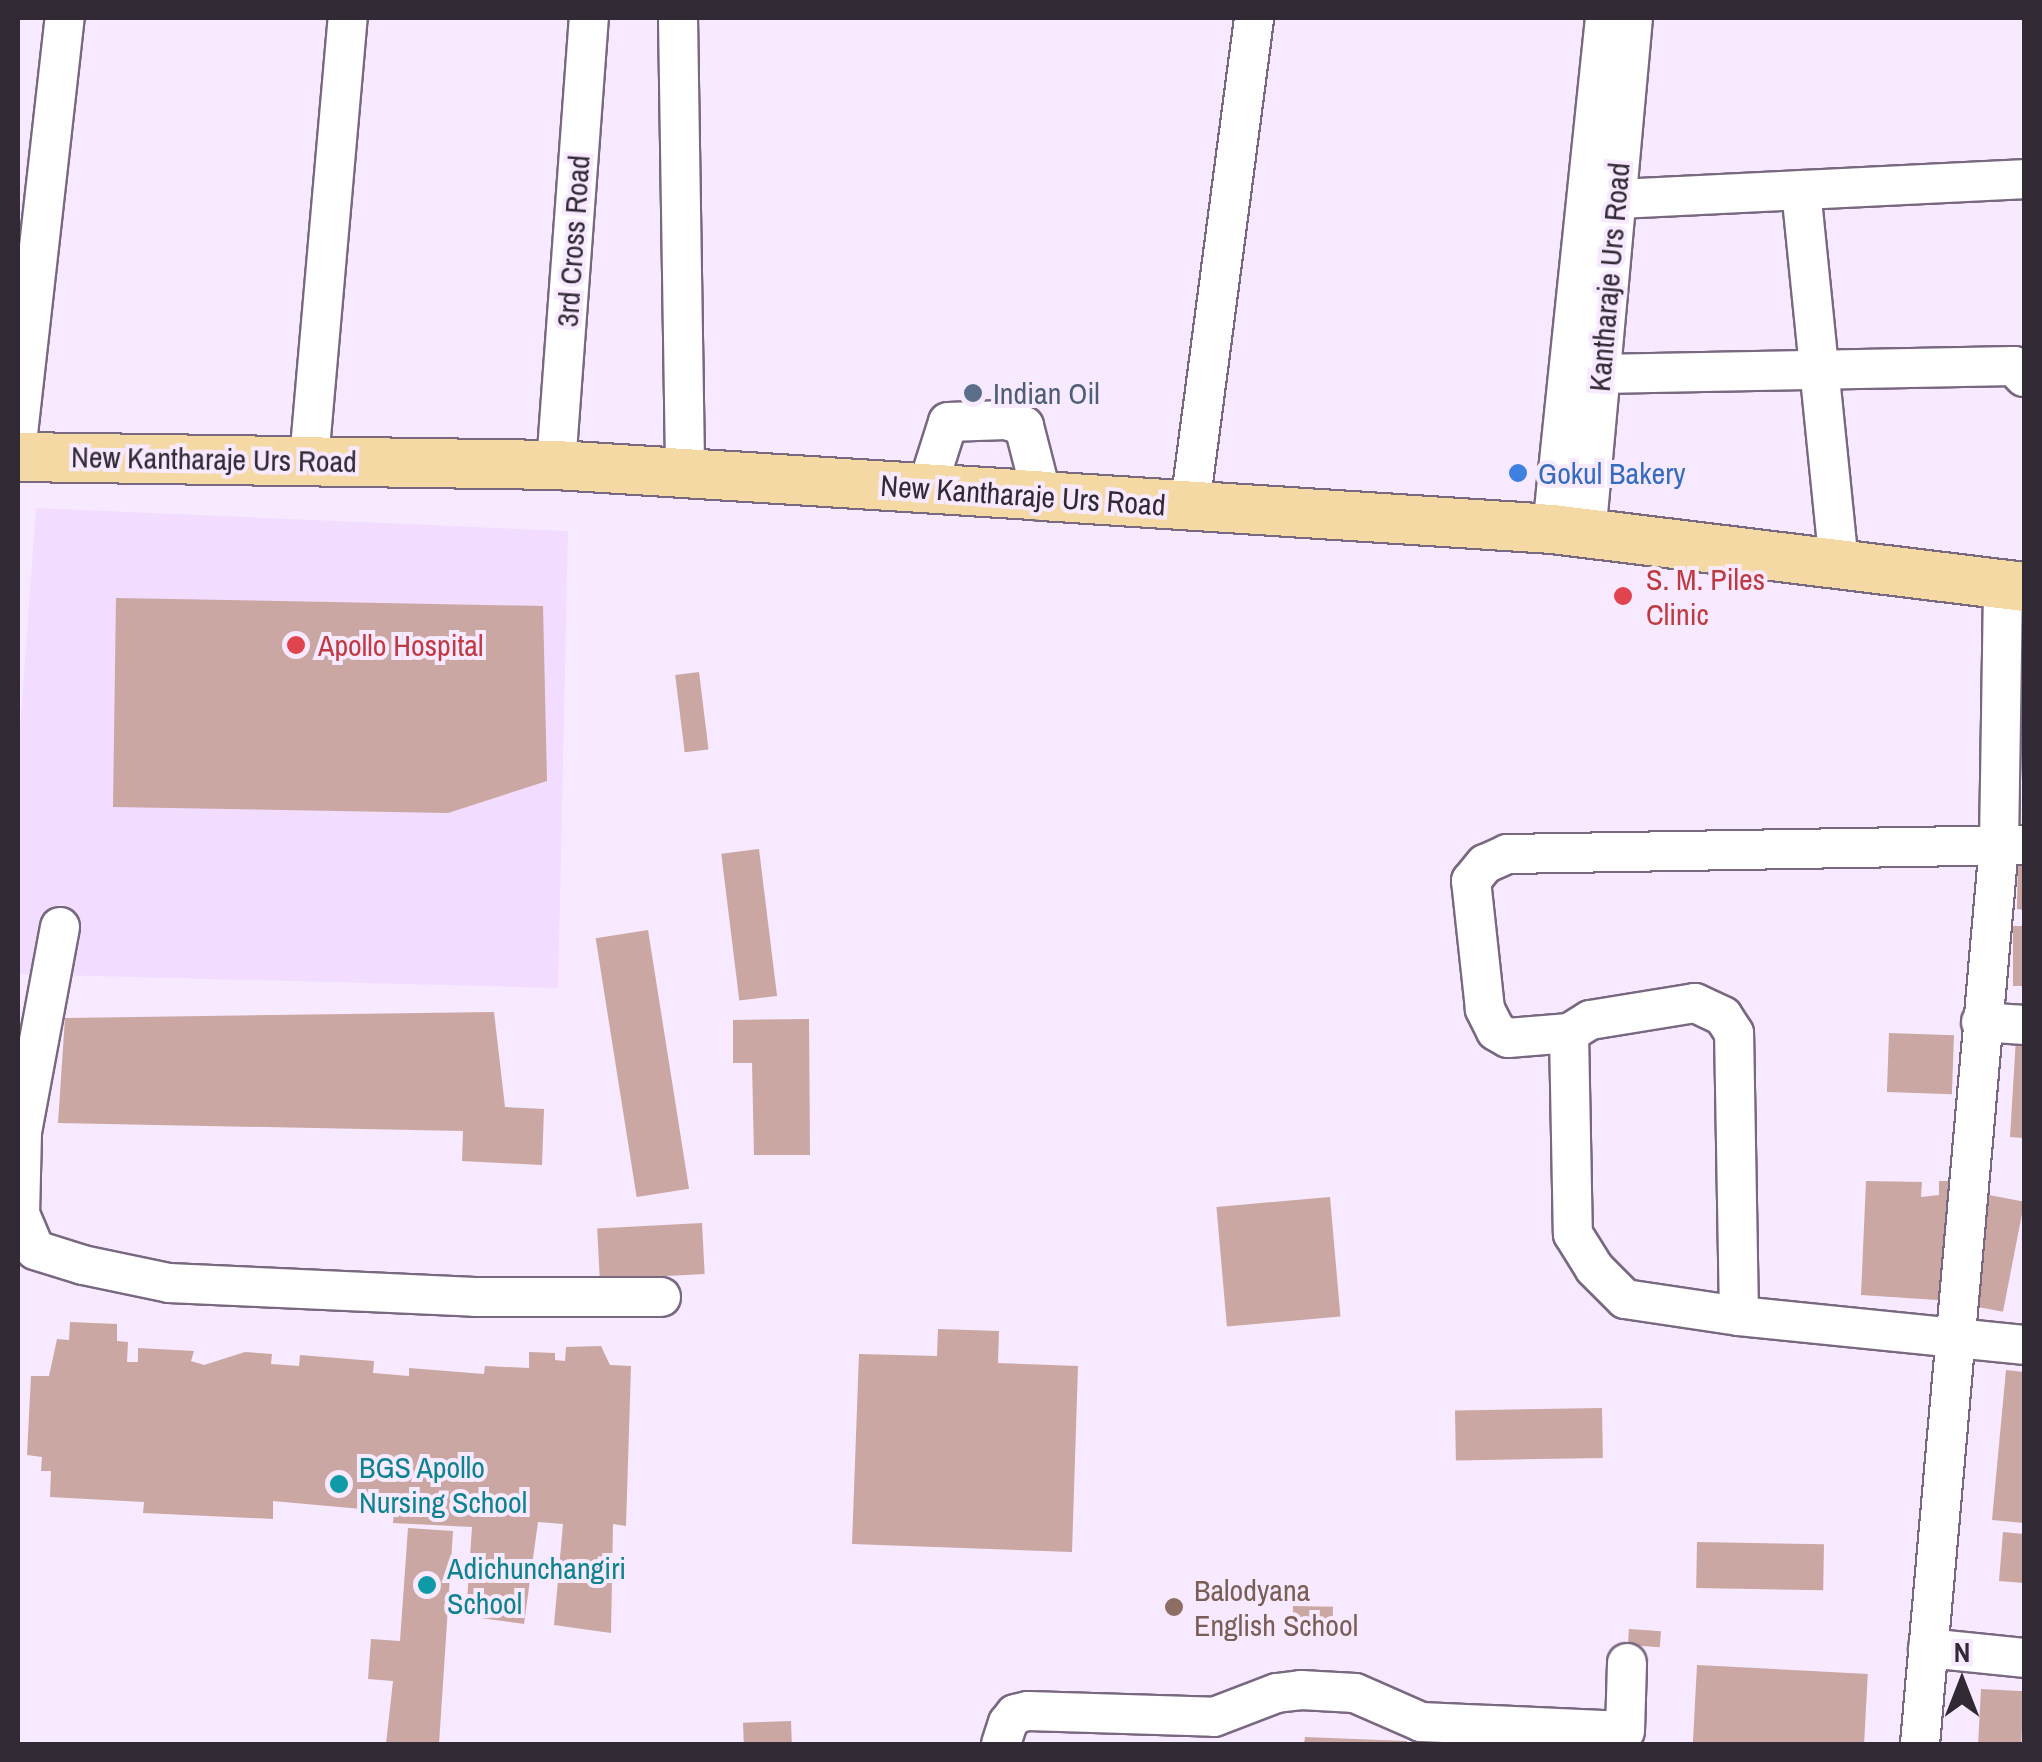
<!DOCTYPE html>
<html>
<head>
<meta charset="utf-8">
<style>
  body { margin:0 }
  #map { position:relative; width:2042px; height:1762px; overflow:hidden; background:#f7e9ff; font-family:"Archivo Narrow",sans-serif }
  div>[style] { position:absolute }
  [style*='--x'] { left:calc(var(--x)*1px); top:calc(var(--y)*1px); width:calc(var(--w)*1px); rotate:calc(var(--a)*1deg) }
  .built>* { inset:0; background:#f2dcff }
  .building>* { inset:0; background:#caa7a3; transform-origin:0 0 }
  .roads { filter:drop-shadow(2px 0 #786880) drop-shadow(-2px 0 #786880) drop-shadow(0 2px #786880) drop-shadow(0 -2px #786880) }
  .minor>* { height:38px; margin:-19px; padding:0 19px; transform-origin:19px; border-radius:19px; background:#fff }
  .major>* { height:48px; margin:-24px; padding:0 24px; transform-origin:24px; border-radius:24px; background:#f4d9a5 }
  .dots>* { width:28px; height:28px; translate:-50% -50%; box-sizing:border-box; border:5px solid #f7e9ff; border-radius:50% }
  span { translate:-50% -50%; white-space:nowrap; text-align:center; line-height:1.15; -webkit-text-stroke:8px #f7e9ff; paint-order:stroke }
  .street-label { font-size:30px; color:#312a34 }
  .service-label { font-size:30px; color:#4e5e75 }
  .left { translate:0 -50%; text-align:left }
  .shop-label { font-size:30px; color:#366cbe }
  .health-label { font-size:30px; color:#be3a42 }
  .culture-label { font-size:30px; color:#0d838f }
  .education-label { font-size:30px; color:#785e54 }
  .frame { position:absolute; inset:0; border:20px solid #312a34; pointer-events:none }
  .north { position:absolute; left:1912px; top:1632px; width:100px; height:100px; -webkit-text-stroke:8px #f7e9ff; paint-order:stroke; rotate:0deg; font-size:28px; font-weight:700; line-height:40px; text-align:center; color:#312a34 }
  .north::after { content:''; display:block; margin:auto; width:35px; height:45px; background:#312a34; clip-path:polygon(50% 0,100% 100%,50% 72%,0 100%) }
</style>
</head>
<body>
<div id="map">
  <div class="built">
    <div style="clip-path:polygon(36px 508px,568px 531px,558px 988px,18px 974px,18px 759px)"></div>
  </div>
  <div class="building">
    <div style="clip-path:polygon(116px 598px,543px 606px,547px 781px,448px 813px,113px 807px)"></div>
    <div style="left:699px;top:672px;width:78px;height:24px;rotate:83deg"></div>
    <div style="left:759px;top:849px;width:148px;height:38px;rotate:83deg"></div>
    <div style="clip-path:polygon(2018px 853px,2024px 853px,2024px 910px,2017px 909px)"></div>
    <div style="left:2013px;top:926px;width:11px;height:60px"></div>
    <div style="left:648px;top:930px;width:262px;height:53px;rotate:81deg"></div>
    <div style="clip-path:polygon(494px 1012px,505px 1107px,544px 1109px,542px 1165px,462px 1161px,463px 1131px,58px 1123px,65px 1018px)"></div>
    <div style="clip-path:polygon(809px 1019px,810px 1155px,754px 1155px,752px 1063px,733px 1063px,733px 1020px)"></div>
    <div style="left:1889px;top:1033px;width:65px;height:59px;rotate:2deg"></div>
    <div style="clip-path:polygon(2016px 1038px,2024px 1038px,2024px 1138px,2010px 1137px)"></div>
    <div style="clip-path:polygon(1866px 1181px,1922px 1182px,1921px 1197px,1939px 1195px,1939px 1181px,1957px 1181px,1952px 1301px,1861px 1295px)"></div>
    <div style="left:1989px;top:1195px;width:36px;height:112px;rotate:11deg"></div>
    <div style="left:1330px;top:1197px;width:120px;height:114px;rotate:85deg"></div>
    <div style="left:702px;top:1223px;width:51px;height:105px;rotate:87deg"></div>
    <div style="clip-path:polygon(70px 1322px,117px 1324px,117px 1341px,128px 1342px,127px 1362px,138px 1362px,138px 1348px,194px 1351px,191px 1361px,204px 1365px,245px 1352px,272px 1354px,271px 1364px,299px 1366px,300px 1355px,374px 1361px,373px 1373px,409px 1376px,409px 1368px,484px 1374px,485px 1366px,529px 1368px,529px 1352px,555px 1353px,555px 1360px,565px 1361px,566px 1347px,601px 1346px,610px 1365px,631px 1366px,626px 1526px,613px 1524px,611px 1633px,554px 1625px,563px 1524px,538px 1522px,524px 1624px,466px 1616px,472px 1527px,393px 1523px,394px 1512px,273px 1501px,273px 1519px,143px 1513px,144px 1502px,50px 1497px,51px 1471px,41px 1471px,42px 1457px,27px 1455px,31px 1376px,49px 1376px,57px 1339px,69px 1340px)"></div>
    <div style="clip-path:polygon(938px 1329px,999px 1331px,998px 1363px,1078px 1366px,1072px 1552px,852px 1544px,859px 1354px,937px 1356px)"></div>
    <div style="clip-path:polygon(2006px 1370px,2024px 1372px,2024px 1523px,1992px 1520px)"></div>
    <div style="left:1602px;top:1408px;width:50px;height:147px;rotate:89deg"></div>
    <div style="clip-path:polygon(408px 1528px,453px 1531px,439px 1744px,386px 1744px,393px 1681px,368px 1679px,371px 1639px,400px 1641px)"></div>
    <div style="clip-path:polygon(2003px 1532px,2024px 1534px,2024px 1583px,1999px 1581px)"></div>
    <div style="left:1697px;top:1542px;width:127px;height:46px;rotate:1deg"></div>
    <div style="left:1293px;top:1606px;width:40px;height:26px;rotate:1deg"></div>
    <div style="left:1629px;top:1629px;width:32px;height:16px;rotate:4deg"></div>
    <div style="left:1697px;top:1665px;width:171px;height:79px;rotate:3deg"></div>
    <div style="left:1981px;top:1689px;width:43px;height:55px;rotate:3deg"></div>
    <div style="left:791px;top:1721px;width:23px;height:48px;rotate:88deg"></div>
    <div style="clip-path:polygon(1305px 1737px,1407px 1741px,1407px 1744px,1304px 1744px)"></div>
  </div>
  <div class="roads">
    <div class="minor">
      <div style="--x:678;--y:18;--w:455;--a:89.1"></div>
      <div style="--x:1801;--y:190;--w:378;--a:84.2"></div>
      <div style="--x:1617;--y:199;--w:407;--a:-2.8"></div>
      <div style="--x:1600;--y:374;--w:414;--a:-1.1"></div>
      <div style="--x:2014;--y:366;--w:15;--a:48"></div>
      <div style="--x:18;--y:434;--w:419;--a:-83.6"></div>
      <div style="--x:309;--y:460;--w:444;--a:-85"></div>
      <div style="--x:556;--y:465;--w:448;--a:-85.8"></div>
      <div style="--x:927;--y:488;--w:69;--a:-72.3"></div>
      <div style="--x:948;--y:422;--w:58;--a:-2"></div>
      <div style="--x:1006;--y:420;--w:19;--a:18"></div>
      <div style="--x:1024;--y:426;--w:72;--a:75.6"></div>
      <div style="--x:1190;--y:505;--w:491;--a:-82.5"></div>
      <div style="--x:1552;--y:529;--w:514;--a:-84.08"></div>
      <div style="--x:1586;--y:536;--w:520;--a:-84.82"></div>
      <div style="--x:60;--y:927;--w:209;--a:100.5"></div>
      <div style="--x:22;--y:1133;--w:81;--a:91.4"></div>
      <div style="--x:20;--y:1214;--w:39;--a:67"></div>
      <div style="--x:35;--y:1250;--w:50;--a:17.4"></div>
      <div style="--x:83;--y:1265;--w:88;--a:11.8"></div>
      <div style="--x:169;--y:1283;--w:306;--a:2.6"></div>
      <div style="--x:475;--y:1297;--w:186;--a:0"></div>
      <div style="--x:1981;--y:1022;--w:43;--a:4"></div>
      <div style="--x:1569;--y:1033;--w:201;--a:88.9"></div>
      <div style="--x:1573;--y:1234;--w:40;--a:58"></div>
      <div style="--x:1594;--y:1268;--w:44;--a:45"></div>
      <div style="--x:1625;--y:1299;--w:115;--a:8.5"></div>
      <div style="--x:1739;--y:1316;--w:286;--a:5.8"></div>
      <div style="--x:1739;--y:1316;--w:283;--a:-91"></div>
      <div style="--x:1734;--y:1033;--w:20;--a:-123"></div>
      <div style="--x:1723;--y:1016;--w:31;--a:-155"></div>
      <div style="--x:1695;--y:1003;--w:106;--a:170.8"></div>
      <div style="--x:1590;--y:1020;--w:25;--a:148"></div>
      <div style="--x:1569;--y:1033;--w:61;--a:175.3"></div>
      <div style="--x:1508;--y:1038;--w:14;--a:-150"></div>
      <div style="--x:1496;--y:1031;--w:25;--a:-117"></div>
      <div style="--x:1485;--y:1009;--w:129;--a:-96.2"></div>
      <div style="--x:1471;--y:881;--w:22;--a:-51"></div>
      <div style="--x:1485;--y:864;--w:24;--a:-24"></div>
      <div style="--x:1507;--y:854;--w:517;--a:-1"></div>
      <div style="--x:1928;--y:1648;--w:97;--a:5.9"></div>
      <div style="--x:1001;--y:1744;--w:22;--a:-72"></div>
      <div style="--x:1008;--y:1723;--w:11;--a:-52"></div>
      <div style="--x:1015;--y:1714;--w:13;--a:-13"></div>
      <div style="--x:1028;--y:1711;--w:186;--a:1.8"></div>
      <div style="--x:1214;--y:1717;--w:67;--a:-20.9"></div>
      <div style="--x:1277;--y:1693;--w:24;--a:-7"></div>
      <div style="--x:1301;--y:1690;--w:54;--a:3.2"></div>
      <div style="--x:1355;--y:1693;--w:72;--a:23.7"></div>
      <div style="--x:1421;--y:1722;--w:204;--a:2.5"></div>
      <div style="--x:1625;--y:1731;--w:68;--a:-88.3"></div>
      <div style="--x:1920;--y:1744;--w:903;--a:-84.98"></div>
      <div style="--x:1999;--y:844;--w:259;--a:-89.1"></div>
    </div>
    <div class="major">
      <div style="--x:18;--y:457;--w:538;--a:0.85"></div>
      <div style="--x:556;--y:465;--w:487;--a:3.6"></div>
      <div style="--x:1042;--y:496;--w:511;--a:3.7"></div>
      <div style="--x:1552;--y:529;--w:476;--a:7"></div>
    </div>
  </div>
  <div class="dots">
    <div style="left:973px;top:393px;background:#5c6f8a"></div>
    <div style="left:1518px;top:473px;background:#3f7fe0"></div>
    <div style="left:1623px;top:596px;background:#e0444e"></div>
    <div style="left:296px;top:645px;background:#e0444e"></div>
    <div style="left:339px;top:1484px;background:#0f9aa8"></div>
    <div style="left:427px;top:1585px;background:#0f9aa8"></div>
    <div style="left:1174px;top:1607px;background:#8d6e63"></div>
  </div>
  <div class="street-label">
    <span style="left:573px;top:241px;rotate:-86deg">3rd Cross Road</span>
    <span style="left:1609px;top:277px;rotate:-85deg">Kantharaje Urs Road</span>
    <span style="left:214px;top:459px;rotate:1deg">New Kantharaje Urs Road</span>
    <span style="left:1023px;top:495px;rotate:4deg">New Kantharaje Urs Road</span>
  </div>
  <div class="service-label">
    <span class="left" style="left:993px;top:393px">Indian Oil</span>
  </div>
  <div class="shop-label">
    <span class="left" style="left:1538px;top:473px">Gokul Bakery</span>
  </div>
  <div class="health-label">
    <span class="left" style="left:1646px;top:596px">S. M. Piles<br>Clinic</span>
    <span class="left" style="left:318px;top:645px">Apollo Hospital</span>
  </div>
  <div class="culture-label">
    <span class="left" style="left:359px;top:1484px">BGS Apollo<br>Nursing School</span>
    <span class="left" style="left:447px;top:1585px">Adichunchangiri<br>School</span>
  </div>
  <div class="education-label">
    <span class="left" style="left:1194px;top:1607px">Balodyana<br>English School</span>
  </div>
  <div class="frame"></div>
  <div class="north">N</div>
</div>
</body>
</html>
